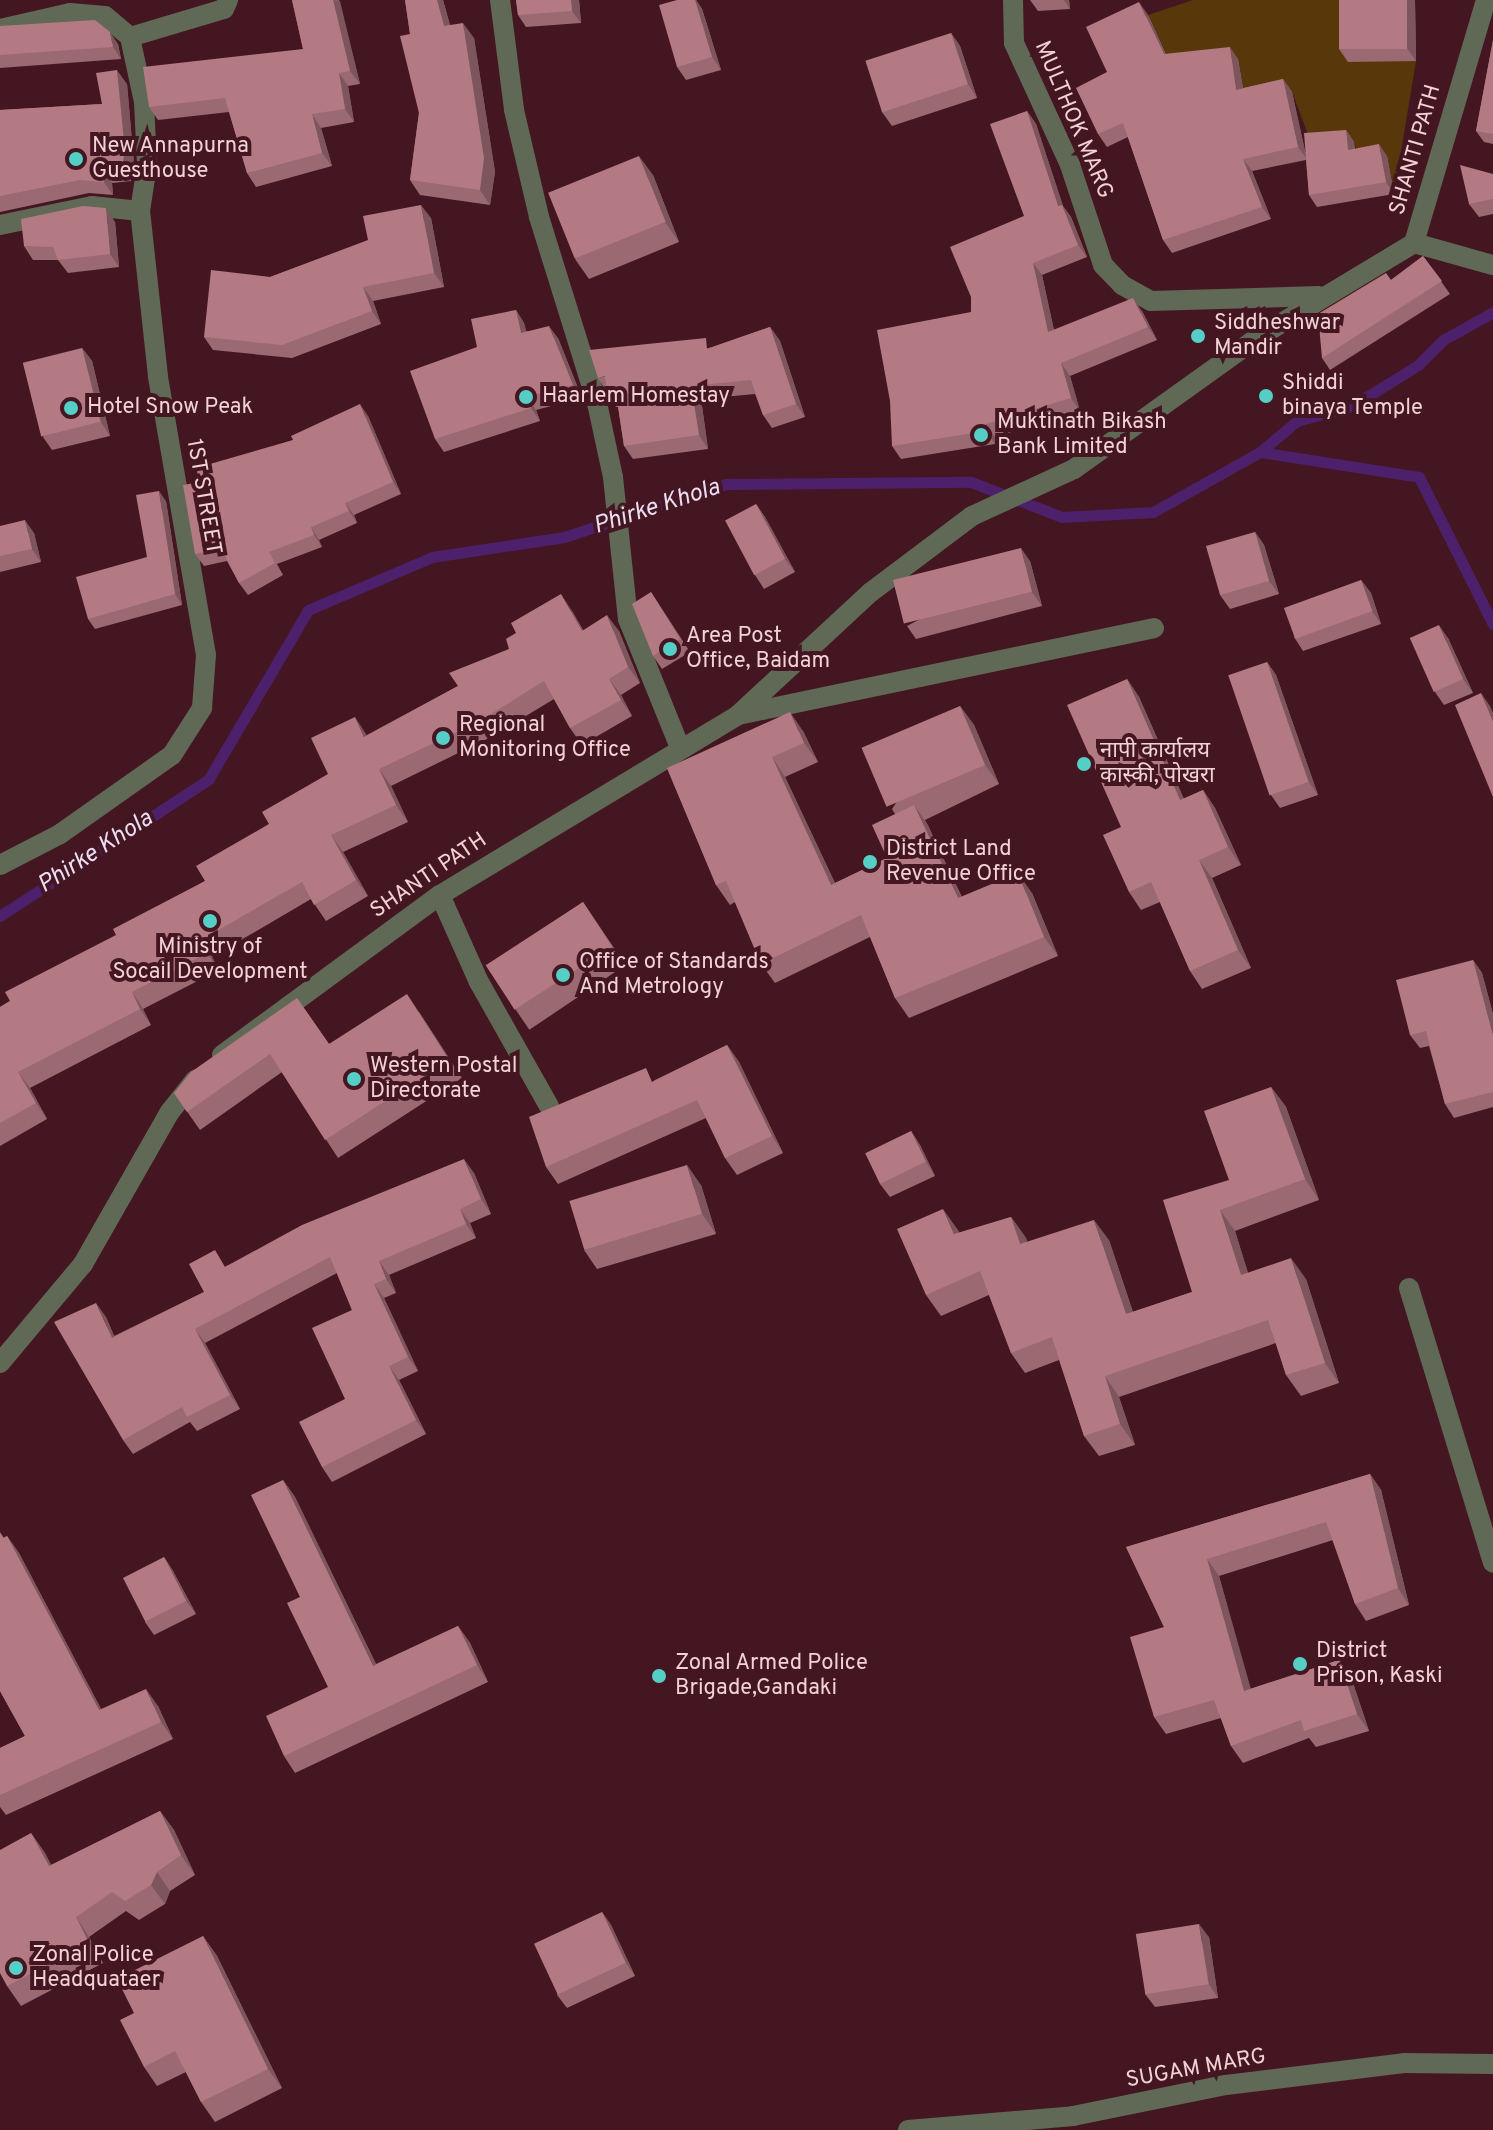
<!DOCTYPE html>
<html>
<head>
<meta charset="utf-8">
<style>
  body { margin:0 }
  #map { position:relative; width:1493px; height:2130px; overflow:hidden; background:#441621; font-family:Overpass,"Noto Sans Devanagari",sans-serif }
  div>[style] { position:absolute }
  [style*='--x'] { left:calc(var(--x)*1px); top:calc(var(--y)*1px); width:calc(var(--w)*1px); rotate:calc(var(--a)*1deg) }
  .green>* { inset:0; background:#58370b }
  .stream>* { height:11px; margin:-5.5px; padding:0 5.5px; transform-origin:5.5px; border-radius:5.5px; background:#4d206c }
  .minor>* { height:20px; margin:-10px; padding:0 10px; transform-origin:10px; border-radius:10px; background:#5f6955 }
  .wall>* { inset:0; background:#9a6971; transform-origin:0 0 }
  .shaded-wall>* { inset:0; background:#7d555c }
  .building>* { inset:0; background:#b37a83; transform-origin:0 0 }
  .dots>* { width:22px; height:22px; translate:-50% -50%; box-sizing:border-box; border:4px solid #441621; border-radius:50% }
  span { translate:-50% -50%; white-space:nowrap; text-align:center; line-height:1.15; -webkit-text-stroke:8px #441621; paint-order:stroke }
  .street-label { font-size:22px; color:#f2d2d6 }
  .poi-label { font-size:22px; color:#f2d2d6 }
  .left { translate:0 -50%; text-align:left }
  .water-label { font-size:24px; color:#ebdff5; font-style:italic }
</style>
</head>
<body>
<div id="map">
  <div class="green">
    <div style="clip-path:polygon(1193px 0,1346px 0,1348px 61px,1416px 61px,1394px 194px,1361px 160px,1354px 142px,1312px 145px,1292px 92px,1254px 100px,1167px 55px,1148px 15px)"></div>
  </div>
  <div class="stream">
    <div style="--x:1260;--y:452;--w:48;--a:-40"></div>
    <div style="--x:1297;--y:421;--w:57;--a:-15.3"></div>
    <div style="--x:1352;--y:406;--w:78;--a:-31.8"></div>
    <div style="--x:1418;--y:365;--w:35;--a:-45"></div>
    <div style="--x:1443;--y:340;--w:57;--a:-29.2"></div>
    <div style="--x:0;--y:916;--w:249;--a:-33.2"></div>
    <div style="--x:208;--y:780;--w:197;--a:-59.5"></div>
    <div style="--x:308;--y:610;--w:135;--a:-23.1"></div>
    <div style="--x:432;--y:557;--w:134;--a:-8.6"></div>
    <div style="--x:564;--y:537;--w:170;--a:-18.1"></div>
    <div style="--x:726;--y:484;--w:245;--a:-0.5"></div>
    <div style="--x:971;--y:482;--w:97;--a:21"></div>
    <div style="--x:1062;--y:517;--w:91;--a:-3.1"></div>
    <div style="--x:1153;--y:512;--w:123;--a:-29.3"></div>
    <div style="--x:1260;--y:452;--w:161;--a:8.9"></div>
    <div style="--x:1419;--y:477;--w:165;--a:63.3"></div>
  </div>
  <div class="minor">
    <div style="--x:500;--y:0;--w:111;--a:82.7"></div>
    <div style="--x:514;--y:110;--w:110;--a:76.8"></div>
    <div style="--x:539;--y:217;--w:195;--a:72.7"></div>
    <div style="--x:597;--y:403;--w:76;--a:77.8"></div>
    <div style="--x:613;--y:477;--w:143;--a:84"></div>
    <div style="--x:628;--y:619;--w:139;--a:68"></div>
    <div style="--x:1013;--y:0;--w:43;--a:88.7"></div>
    <div style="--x:1014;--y:43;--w:134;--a:65.3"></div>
    <div style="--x:1070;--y:165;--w:105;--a:71.7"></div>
    <div style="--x:1103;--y:265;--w:28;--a:46"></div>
    <div style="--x:1122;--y:285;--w:33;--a:29"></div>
    <div style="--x:1151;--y:301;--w:168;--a:-1.7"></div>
    <div style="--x:0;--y:29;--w:72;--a:-12.9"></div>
    <div style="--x:70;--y:13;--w:35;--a:5"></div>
    <div style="--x:105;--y:16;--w:33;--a:40"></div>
    <div style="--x:130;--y:37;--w:98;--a:-16.6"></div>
    <div style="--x:224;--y:9;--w:10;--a:-66"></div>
    <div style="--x:0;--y:225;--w:94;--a:-11.7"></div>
    <div style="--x:92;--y:206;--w:48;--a:5.9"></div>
    <div style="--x:1414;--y:243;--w:82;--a:15.6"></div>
    <div style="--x:738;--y:715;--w:425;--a:-11.8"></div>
    <div style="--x:0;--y:865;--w:68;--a:-27.3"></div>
    <div style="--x:60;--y:834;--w:137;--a:-35.2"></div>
    <div style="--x:172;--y:755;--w:56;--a:-57.4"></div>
    <div style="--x:202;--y:708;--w:53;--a:-85.7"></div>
    <div style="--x:206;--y:655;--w:283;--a:-99.8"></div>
    <div style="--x:158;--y:376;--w:166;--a:-96.2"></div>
    <div style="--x:140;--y:211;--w:47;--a:-81.3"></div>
    <div style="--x:147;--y:165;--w:63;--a:-92.7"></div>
    <div style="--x:144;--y:102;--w:66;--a:-102.2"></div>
    <div style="--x:440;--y:895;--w:95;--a:65.9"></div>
    <div style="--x:479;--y:982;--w:142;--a:60.6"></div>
    <div style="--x:222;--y:1055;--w:270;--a:-36.3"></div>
    <div style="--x:440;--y:895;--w:348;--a:-31.1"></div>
    <div style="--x:738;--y:715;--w:181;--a:-42.8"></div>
    <div style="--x:871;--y:592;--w:126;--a:-37"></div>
    <div style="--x:972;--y:516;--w:112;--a:-24.7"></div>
    <div style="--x:1074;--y:469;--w:229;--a:-35.6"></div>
    <div style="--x:1260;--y:336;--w:180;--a:-31.1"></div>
    <div style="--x:1414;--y:243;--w:253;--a:-73.5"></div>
    <div style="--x:1409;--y:1288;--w:287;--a:73"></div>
    <div style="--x:0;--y:1363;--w:129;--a:-50"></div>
    <div style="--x:83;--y:1264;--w:174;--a:-60.3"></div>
    <div style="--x:169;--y:1113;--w:43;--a:-51.5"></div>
    <div style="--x:908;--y:2130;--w:166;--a:-4.8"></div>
    <div style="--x:1073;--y:2116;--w:156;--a:-11.5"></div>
    <div style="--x:1226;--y:2085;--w:179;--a:-7"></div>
    <div style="--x:1404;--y:2063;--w:89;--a:0.6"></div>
  </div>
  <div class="wall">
    <div style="clip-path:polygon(292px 0,339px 0,360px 84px,348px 86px,354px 122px,321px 128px,332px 166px,256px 187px,247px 173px,229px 112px,158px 120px,149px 107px,303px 49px)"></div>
    <div style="clip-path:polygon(405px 0,443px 0,450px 25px,474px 38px,495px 172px,490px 205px,420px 195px,410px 180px,419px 113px,410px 34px)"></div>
    <div style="clip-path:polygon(516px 0,579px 0,581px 23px,526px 27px,518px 15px)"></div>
    <div style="clip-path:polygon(677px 0,696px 0,702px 9px,721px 70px,686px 80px,677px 67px)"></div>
    <div style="clip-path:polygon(1030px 0,1069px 0,1070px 9px,1038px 11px)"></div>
    <div style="clip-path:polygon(1339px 0,1415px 0,1416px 61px,1348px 62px,1339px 49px)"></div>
    <div style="clip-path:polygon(1148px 15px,1166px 54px,1238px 59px,1243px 88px,1283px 79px,1292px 92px,1305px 152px,1346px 130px,1354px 142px,1355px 149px,1387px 156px,1394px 194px,1317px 207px,1309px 195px,1306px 160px,1252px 171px,1271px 219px,1172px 253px,1163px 240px,1128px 137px,1107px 147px,1098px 134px,1107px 72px)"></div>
    <div style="clip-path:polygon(0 26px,118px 44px,121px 59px,0 68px)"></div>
    <div style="clip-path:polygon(951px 33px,960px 46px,977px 98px,892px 126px,882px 112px)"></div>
    <div style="clip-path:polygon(1493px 40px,1493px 144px,1484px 142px,1476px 131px)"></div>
    <div style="clip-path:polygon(127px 84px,134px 164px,131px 181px,112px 183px,113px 195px,89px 193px,0 212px,0 110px,102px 104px)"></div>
    <div style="clip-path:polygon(1027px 111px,1036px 124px,1063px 206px,1071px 217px,1087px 257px,1042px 275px,1054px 330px,1142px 311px,1157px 340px,1070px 376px,1080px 411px,995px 437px,995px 444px,901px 459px,892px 446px,971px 312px,1024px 216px)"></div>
    <div style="clip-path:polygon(1493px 174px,1493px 214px,1479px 217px,1469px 204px)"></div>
    <div style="clip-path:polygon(653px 175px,679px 242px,589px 279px,575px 259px)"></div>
    <div style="clip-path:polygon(431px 218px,444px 287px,373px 301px,381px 324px,292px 358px,213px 350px,204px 337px,270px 277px)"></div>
    <div style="clip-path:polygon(115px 222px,119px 267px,68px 273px,58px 260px,33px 260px,24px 246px)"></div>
    <div style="clip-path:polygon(1423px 256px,1450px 294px,1330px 370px,1322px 358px,1391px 280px)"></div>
    <div style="clip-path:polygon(516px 310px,524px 323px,526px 331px,558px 338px,582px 398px,536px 410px,540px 421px,444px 452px,435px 439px,477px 347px)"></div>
    <div style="clip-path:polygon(770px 327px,780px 341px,805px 417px,772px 428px,763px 415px,755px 394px,701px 399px,708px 449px,633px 459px,624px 446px,618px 407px,616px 407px,598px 378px,712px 347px)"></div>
    <div style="clip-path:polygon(82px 348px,92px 361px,110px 436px,52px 450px,43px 437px)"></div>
    <div style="clip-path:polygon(368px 416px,401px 494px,354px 515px,357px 523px,319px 540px,322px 547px,277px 564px,283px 575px,248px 595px,239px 583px,227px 561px,204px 566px,195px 554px,200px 482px,293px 440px)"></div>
    <div style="clip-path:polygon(166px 501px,182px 605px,95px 629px,88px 619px,147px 557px)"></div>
    <div style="clip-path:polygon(756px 504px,765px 517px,795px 572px,764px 589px,755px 575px)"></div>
    <div style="clip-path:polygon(0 526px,34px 533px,41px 562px,0 572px)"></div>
    <div style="clip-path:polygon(1255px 532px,1264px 545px,1279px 594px,1230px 609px,1220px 595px)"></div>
    <div style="clip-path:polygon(1030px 561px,1042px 606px,916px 639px,907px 626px)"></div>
    <div style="clip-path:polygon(1361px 580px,1371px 593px,1381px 624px,1303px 651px,1294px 637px)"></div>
    <div style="clip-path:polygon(651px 592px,690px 652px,662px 669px,653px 656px)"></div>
    <div style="clip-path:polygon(572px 611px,583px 630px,619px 631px,640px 683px,621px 695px,632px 716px,582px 745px,570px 728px,554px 699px,491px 737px,391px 786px,408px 822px,343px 852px,368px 896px,326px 921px,311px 899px,212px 957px,219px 970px,143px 1009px,151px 1025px,30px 1088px,47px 1119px,0 1146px,0 1007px,205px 881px,269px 824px,328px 774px,367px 735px,458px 686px,509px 649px)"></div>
    <div style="clip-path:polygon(1448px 638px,1473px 693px,1444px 705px,1435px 692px)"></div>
    <div style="clip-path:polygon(1267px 662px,1276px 675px,1318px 795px,1280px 808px,1271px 795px)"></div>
    <div style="clip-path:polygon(1127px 679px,1139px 697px,1184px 799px,1203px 790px,1215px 808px,1241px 865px,1212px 878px,1251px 968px,1202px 989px,1190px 971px,1160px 902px,1141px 910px,1129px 892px,1121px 827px)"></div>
    <div style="clip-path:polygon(960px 706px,974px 725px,999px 784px,925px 820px,962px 897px,1032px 893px,1058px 956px,909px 1018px,895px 998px,870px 937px,775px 983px,761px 964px,735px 902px,730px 905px,716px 885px,667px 768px,803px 731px,818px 762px,785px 777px,835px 883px,887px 858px,895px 814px,892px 809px)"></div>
    <div style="left:583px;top:902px;width:76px;height:116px;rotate:56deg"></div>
    <div style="clip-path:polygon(1473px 960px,1482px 973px,1493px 1014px,1493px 1107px,1454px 1118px,1445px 1104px,1429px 1046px,1420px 1048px,1410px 1035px)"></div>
    <div style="clip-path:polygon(297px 998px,329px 1044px,419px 1012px,462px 1078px,338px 1158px,282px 1072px,200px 1130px,174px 1093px)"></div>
    <div style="clip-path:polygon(727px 1045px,739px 1062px,783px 1153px,737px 1175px,725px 1158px,706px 1118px,558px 1184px,546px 1167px,655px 1080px)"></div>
    <div style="clip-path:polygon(1271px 1087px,1286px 1107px,1319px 1200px,1235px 1231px,1248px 1273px,1306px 1279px,1339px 1383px,1301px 1396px,1286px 1375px,1276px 1343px,1119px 1397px,1135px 1445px,1099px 1456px,1084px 1436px,1059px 1360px,1025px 1373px,1011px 1353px,989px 1295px,941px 1316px,926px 1295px,958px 1230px,959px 1233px,1011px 1217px,1026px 1238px,1027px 1242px,1109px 1240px,1133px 1312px,1192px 1292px,1229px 1180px)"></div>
    <div style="clip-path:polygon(911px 1131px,920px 1145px,935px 1176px,890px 1197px,880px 1184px)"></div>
    <div style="clip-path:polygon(474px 1173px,491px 1214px,470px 1223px,476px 1238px,389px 1275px,396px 1293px,384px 1298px,418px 1371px,399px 1380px,426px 1434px,332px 1482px,322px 1467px,345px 1399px,352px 1310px,337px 1273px,205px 1343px,240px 1409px,197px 1431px,190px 1422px,133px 1454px,123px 1440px,106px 1317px,114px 1336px,204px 1292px,226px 1266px)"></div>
    <div style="clip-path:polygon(701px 1185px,716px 1234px,597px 1269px,584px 1250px)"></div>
    <div style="clip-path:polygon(1370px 1474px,1381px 1490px,1409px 1605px,1366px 1621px,1355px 1604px,1333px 1540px,1219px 1576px,1250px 1689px,1339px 1660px,1351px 1677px,1369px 1731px,1316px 1747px,1309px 1738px,1243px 1763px,1231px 1746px,1221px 1718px,1166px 1734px,1154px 1717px,1164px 1627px,1126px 1547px)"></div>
    <div style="clip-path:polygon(283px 1480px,295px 1497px,376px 1664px,458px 1626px,470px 1643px,488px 1682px,295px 1773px,284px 1756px,328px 1687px,300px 1597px)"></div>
    <div style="clip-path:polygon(0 1532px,4px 1538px,7px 1536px,19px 1553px,101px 1709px,158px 1706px,173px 1739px,6px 1815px,0 1807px,0 1748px,25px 1736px,0 1691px)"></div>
    <div style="clip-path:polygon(164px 1557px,173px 1571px,196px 1614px,154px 1635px,145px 1622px)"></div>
    <div style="clip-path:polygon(160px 1811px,174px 1830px,195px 1875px,170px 1891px,165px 1904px,139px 1920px,126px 1911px,89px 1937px,103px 1963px,21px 2006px,7px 1986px,31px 1833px,45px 1853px,51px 1865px)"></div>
    <div style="clip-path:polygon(602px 1912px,611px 1925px,635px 1976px,567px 2008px,557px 1995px)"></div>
    <div style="clip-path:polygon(203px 1936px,217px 1956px,282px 2088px,215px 2122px,201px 2102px,186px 2072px,157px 2086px,144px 2067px,134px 2013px)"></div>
    <div style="clip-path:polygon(1209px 1937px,1218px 1998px,1155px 2007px,1145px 1994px)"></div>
  </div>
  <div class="shaded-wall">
    <div style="clip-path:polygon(333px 0,340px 1px,360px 84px,350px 71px)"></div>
    <div style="clip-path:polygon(437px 0,443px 0,454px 41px,444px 26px)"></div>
    <div style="clip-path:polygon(571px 0,579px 0,581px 23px,572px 11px)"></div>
    <div style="clip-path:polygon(695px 0,696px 0,702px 9px,721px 70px,712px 57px)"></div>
    <div style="clip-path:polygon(1064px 0,1069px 0,1070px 9px)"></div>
    <div style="clip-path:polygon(1407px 0,1415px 0,1416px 61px,1407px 48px)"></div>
    <div style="clip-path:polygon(1139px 2px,1148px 15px,1172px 67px,1164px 54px)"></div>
    <div style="clip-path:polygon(463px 23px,474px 38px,495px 172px,490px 205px,480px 190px)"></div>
    <div style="clip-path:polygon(110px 32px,118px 44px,121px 59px,113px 47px)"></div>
    <div style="clip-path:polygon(951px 33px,960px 46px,977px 98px,968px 84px)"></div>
    <div style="clip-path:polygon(1230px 47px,1238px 59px,1245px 102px,1236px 90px)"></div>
    <div style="clip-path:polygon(117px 70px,127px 84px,134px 164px,131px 181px,122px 167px)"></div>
    <div style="clip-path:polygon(339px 73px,348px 86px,354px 122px,345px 109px)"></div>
    <div style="clip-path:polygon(1283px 79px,1292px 92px,1307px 159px,1298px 147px)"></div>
    <div style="clip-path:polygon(1027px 111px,1036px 124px,1063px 206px,1071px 217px,1087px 257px,1078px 245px,1058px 206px)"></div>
    <div style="clip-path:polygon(312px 114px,321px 128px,332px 166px,322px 153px)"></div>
    <div style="clip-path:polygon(1346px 130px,1354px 142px,1356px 161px,1348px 150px)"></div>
    <div style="clip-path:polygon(1379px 144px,1387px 156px,1394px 194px,1386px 182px)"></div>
    <div style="clip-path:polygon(639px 156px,653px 175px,679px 242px,665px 222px)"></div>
    <div style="clip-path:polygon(1243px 159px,1252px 171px,1271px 219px,1262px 207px)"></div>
    <div style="clip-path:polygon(103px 170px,112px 183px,113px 195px,104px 182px)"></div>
    <div style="clip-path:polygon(421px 205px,431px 218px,444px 287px,434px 273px)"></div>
    <div style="clip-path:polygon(106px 208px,115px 222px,119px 267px,110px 254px)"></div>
    <div style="clip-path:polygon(1033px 263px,1042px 275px,1057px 345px,1048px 332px)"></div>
    <div style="clip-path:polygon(363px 287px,373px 301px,381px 324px,372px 311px)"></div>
    <div style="clip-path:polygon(1133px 298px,1142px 311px,1157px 340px,1148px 327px)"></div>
    <div style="clip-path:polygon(516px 310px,524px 323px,530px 346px,521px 333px)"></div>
    <div style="clip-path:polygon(549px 326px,558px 338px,582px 398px,573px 385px)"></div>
    <div style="clip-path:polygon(770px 327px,780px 341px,805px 417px,796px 404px)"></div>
    <div style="clip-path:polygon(82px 348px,92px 361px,110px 436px,101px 422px)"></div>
    <div style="clip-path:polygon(1061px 363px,1070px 376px,1080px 411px,1071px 398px)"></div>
    <div style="clip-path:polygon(691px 386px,701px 399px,708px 449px,699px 435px)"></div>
    <div style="clip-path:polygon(527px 397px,536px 410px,540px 421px,531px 408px)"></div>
    <div style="clip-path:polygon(360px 404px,368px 416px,401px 494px,393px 482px)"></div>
    <div style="clip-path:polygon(986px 424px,995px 437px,995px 444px,986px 431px)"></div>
    <div style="clip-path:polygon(159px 491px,166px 501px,182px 605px,175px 594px)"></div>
    <div style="clip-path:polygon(345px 503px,354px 515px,357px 523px,349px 511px)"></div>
    <div style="clip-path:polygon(756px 504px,765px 517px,795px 572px,785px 559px)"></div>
    <div style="clip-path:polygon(25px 520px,34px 533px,41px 562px,32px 549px)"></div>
    <div style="clip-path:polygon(311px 527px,319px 540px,322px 547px,314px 535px)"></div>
    <div style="clip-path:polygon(1255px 532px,1264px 545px,1279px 594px,1269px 581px)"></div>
    <div style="clip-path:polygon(1021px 548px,1030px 561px,1042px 606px,1032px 592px)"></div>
    <div style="clip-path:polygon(1361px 580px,1371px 593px,1381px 624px,1372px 611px)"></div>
    <div style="clip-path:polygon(561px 594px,572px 611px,593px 647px,582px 631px)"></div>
    <div style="clip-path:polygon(607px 615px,619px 631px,640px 683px,628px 667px)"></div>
    <div style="clip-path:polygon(1439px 625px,1448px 638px,1473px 693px,1463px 679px)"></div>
    <div style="clip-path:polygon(1267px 662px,1276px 675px,1318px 795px,1309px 782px)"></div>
    <div style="clip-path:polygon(609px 679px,621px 695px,632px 716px,621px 700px)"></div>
    <div style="clip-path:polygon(1127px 679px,1139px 697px,1192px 818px,1180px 800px)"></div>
    <div style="clip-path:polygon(1481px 693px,1490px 706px,1493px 713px,1493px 721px)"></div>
    <div style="clip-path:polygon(960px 706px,974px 725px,999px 784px,985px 765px)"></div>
    <div style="clip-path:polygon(790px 712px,803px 731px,818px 762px,804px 743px)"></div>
    <div style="clip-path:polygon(355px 717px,366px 734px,375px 753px,364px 737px)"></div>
    <div style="clip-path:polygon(772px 757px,785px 777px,845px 905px,831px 885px)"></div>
    <div style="clip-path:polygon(379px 769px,391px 786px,408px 822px,396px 805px)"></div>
    <div style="clip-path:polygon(1203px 790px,1215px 808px,1241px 865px,1228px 847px)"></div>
    <div style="clip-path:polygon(914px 805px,928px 825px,971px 918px,958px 898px)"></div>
    <div style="clip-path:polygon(331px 835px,343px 852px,368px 896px,356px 880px)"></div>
    <div style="clip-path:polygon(1199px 860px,1212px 878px,1251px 968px,1238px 950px)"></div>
    <div style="clip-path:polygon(1018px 873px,1032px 893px,1058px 956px,1044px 937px)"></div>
    <div style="clip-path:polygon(201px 940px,212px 957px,219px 970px,207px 953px)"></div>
    <div style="clip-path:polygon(1473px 960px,1482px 973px,1493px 1014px,1493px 1036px)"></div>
    <div style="clip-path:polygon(132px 992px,143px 1009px,151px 1025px,140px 1009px)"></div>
    <div style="clip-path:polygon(407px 994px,419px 1012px,462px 1078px,449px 1060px)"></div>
    <div style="clip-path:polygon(727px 1045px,739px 1062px,783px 1153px,772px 1136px)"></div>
    <div style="clip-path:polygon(18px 1072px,30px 1088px,47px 1119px,36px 1103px)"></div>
    <div style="clip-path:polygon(1271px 1087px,1286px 1107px,1319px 1200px,1305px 1179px)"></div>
    <div style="clip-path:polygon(911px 1131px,920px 1145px,935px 1176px,926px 1162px)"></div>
    <div style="clip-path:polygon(464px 1159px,474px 1173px,491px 1214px,481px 1199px)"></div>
    <div style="clip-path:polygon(687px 1165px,701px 1185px,716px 1234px,702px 1214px)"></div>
    <div style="clip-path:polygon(460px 1209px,470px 1223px,476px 1238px,466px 1224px)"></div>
    <div style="clip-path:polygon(943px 1209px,958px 1230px,969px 1255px,954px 1234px)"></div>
    <div style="clip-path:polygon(1220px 1210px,1235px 1231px,1255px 1296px,1241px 1275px)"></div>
    <div style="clip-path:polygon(1011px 1217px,1026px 1238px,1034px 1265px,1020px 1244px)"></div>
    <div style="clip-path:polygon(1094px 1220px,1109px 1240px,1140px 1335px,1126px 1314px)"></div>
    <div style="clip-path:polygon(1291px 1258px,1306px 1279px,1339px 1383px,1325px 1363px)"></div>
    <div style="clip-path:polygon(379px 1261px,389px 1275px,396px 1293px,386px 1279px)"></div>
    <div style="clip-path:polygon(374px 1284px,384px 1298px,418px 1371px,408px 1357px)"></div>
    <div style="clip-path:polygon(96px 1303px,106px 1317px,121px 1352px,112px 1338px)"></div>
    <div style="clip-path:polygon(195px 1329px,205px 1343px,240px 1409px,230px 1395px)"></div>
    <div style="clip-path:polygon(389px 1366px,399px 1380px,426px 1434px,416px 1420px)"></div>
    <div style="clip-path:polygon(1105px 1376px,1119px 1397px,1135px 1445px,1120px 1424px)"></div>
    <div style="clip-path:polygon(1370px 1474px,1381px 1490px,1409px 1605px,1398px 1588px)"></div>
    <div style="clip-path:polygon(283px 1480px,295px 1497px,385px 1683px,373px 1666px)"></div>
    <div style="clip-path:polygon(7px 1536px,19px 1553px,111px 1728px,99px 1710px)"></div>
    <div style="clip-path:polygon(164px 1557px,173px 1571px,196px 1614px,186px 1601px)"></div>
    <div style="clip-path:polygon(1207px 1559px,1219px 1576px,1256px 1707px,1244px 1691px)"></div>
    <div style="clip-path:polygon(458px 1626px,470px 1643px,488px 1682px,477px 1665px)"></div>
    <div style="clip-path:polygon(1339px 1660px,1351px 1677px,1369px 1731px,1357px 1714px)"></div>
    <div style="clip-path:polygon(146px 1689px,158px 1706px,173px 1739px,161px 1722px)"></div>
    <div style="clip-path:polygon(160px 1811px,174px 1830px,195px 1875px,181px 1855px)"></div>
    <div style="clip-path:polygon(31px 1833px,45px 1853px,62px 1886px,49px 1866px)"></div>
    <div style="clip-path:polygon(157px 1872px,170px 1891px,165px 1904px,151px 1885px)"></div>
    <div style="clip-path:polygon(602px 1912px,611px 1925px,635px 1976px,626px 1963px)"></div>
    <div style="clip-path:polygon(76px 1917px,89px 1937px,103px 1963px,89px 1943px)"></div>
    <div style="clip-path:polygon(1199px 1924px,1209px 1937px,1218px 1998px,1209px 1984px)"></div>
    <div style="clip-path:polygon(203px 1936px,217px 1956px,282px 2088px,268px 2069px)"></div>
  </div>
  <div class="building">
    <div style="clip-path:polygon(292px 0,333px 0,350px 71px,339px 73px,345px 109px,312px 114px,322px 153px,247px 173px,225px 98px,149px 107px,143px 67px,303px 49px)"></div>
    <div style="clip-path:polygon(405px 0,437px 0,444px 26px,463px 23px,484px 158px,480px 190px,410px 180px,419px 113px,400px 36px,410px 34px)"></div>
    <div style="clip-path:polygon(516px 0,571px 0,572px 11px,518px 15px)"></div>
    <div style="clip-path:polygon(677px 0,695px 0,712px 57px,677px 67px,659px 5px)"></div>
    <div style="left:1339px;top:0;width:68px;height:49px"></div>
    <div style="clip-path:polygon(1139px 2px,1164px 54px,1230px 47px,1236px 90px,1283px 79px,1298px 147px,1243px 159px,1262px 207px,1163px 240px,1123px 123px,1098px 134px,1076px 88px,1107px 72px,1086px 27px)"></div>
    <div style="clip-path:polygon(95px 20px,110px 32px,113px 47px,0 55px,0 26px)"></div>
    <div style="left:951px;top:33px;width:54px;height:90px;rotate:72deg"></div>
    <div style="clip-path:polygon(1493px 40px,1493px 134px,1476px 131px)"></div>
    <div style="clip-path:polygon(117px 70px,125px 151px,122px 167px,103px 170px,104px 182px,80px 180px,0 196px,0 110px,102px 104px,96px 73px)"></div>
    <div style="clip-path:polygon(1027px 111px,1058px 206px,1062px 205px,1078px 245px,1033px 263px,1048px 332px,1133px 298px,1148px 327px,1061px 363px,1071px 398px,986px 424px,986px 431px,892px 446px,890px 401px,877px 330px,971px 312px,971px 297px,950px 247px,1024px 216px,990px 124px)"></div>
    <div style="clip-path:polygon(1346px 130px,1348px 150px,1379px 144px,1386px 182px,1309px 195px,1304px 133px)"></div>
    <div style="left:639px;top:156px;width:71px;height:98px;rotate:68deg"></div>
    <div style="clip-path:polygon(1460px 165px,1493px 174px,1493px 199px,1469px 204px)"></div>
    <div style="clip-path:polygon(421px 205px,434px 273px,363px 287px,372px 311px,282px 345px,204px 337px,211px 270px,270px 277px,368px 240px,363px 216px)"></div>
    <div style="clip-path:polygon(83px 206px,106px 208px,110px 254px,58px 260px,53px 247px,24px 246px,21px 219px)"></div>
    <div style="clip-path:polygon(1423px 256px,1442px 281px,1322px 358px,1318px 314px,1386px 273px,1391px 280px)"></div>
    <div style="clip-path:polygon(516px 310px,521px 333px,549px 326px,573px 385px,527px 397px,531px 408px,435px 439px,410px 371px,477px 347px,471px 319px)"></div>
    <div style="clip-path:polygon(770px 327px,796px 404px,763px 415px,751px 380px,691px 386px,699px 435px,624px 446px,616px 393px,607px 394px,605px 376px,598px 378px,589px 350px,706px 338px,707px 349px)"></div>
    <div style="left:82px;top:348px;width:76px;height:61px;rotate:76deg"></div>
    <div style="clip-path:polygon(360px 404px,393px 482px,345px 503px,349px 511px,311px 527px,314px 535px,269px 552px,275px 563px,239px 583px,221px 548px,195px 554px,183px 485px,200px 482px,196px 468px,293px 440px,291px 436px)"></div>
    <div style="clip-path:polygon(159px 491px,175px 594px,88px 619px,76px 577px,147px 557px,136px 495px)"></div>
    <div style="left:756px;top:504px;width:62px;height:35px;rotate:62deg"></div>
    <div style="clip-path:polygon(25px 520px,32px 549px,0 556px,0 526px)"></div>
    <div style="left:1255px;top:532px;width:51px;height:51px;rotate:74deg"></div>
    <div style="left:1021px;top:548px;width:45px;height:132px;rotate:76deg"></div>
    <div style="left:1361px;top:580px;width:33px;height:82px;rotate:70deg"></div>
    <div style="clip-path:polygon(651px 592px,680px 639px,653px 656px,632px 604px)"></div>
    <div style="clip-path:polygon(561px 594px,582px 631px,607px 615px,628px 667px,609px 679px,621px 700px,570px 728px,544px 681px,480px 721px,379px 769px,396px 805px,331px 835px,356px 880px,314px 905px,302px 882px,201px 940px,207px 953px,132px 992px,140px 1009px,18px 1072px,36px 1103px,0 1123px,0 1007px,10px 1001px,5px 992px,116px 935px,113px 929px,205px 881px,196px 866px,269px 824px,262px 812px,328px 774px,311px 738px,355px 717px,364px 737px,458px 686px,449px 673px,509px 649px,506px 639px,516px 633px,511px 623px)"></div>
    <div style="left:1439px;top:625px;width:59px;height:32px;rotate:66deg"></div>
    <div style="left:1267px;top:662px;width:127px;height:41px;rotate:71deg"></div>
    <div style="clip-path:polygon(1127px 679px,1180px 800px,1203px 790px,1228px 847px,1199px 860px,1238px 950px,1190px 971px,1151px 882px,1129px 892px,1103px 835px,1121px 827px,1067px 705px)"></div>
    <div style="clip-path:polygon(1481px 693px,1493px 721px,1493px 797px,1455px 705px)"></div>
    <div style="left:960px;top:706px;width:64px;height:107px;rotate:67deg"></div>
    <div style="clip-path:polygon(790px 712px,804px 743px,772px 757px,831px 885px,887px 858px,872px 825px,914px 805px,958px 898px,1018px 873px,1044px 937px,895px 998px,861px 915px,761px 964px,726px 881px,716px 885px,667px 768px)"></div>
    <div style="left:583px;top:902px;width:53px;height:116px;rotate:57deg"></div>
    <div style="clip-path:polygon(1473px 960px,1493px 1036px,1493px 1092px,1445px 1104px,1426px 1031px,1410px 1035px,1396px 980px)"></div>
    <div style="clip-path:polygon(407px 994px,449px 1060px,325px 1140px,270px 1054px,187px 1112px,174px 1093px,191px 1072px,297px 998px,329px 1044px)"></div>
    <div style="clip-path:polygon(727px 1045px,772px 1136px,725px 1158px,697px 1100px,546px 1167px,529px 1117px,646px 1068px,652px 1082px)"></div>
    <div style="clip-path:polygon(1271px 1087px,1305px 1179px,1220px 1210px,1241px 1275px,1291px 1258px,1325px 1363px,1286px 1375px,1268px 1320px,1105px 1376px,1120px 1424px,1084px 1436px,1052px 1337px,1011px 1353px,980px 1271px,926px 1295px,897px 1229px,943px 1209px,954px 1234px,1011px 1217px,1020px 1244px,1094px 1220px,1126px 1314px,1192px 1292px,1163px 1200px,1229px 1180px,1204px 1111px)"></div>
    <div style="left:911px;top:1131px;width:34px;height:51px;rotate:64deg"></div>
    <div style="clip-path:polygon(464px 1159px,481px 1199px,460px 1209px,466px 1224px,379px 1261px,386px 1279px,374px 1284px,408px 1357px,389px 1366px,416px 1420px,322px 1467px,299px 1422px,345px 1399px,312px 1328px,352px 1310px,330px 1257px,195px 1329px,230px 1395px,187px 1417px,182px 1407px,123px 1440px,54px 1322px,96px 1303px,112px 1338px,204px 1292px,189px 1264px,215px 1250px,225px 1267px,302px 1225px)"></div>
    <div style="left:687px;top:1165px;width:51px;height:123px;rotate:73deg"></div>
    <div style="clip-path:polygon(1370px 1474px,1398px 1588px,1355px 1604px,1326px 1522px,1207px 1559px,1244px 1691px,1339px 1660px,1357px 1714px,1304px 1731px,1301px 1720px,1231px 1746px,1214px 1700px,1154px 1717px,1130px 1637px,1164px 1627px,1126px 1547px)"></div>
    <div style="clip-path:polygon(283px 1480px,373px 1666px,458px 1626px,477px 1665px,284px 1756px,266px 1716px,328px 1687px,287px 1603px,300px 1597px,251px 1495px)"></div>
    <div style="clip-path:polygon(0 1533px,3px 1538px,7px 1536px,99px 1710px,146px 1689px,161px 1722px,0 1795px,0 1748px,25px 1736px,0 1691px)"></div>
    <div style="left:164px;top:1557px;width:49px;height:46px;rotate:63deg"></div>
    <div style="clip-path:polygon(160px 1811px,181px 1855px,157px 1872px,151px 1885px,125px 1901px,112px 1892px,76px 1917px,89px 1943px,7px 1986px,0 1973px,0 1850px,31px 1833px,49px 1866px)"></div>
    <div style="left:602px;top:1912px;width:56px;height:75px;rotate:65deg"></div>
    <div style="left:1199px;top:1924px;width:61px;height:64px;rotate:81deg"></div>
    <div style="clip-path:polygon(203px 1936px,268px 2069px,201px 2102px,175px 2051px,144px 2067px,120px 2020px,134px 2013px,117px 1979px)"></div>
  </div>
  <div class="dots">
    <div style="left:76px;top:159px;background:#55cec5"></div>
    <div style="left:1198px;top:336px;background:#55cec5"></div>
    <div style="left:1266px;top:396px;background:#55cec5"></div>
    <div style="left:526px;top:397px;background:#55cec5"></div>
    <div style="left:71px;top:408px;background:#55cec5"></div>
    <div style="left:981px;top:435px;background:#55cec5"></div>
    <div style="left:670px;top:649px;background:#55cec5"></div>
    <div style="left:443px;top:738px;background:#55cec5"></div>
    <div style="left:1084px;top:764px;background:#55cec5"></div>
    <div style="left:870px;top:862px;background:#55cec5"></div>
    <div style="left:210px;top:921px;background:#55cec5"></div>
    <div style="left:563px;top:975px;background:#55cec5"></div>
    <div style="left:354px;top:1079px;background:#55cec5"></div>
    <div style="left:1300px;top:1664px;background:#55cec5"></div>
    <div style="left:659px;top:1676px;background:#55cec5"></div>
    <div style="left:16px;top:1968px;background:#55cec5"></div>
  </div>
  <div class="street-label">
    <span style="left:1073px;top:120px;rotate:67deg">MULTHOK MARG</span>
    <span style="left:1416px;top:150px;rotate:-74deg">SHANTI PATH</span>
    <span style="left:203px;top:497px;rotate:80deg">1ST STREET</span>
    <span style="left:429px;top:876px;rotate:-34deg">SHANTI PATH</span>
    <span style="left:1196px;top:2069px;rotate:-10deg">SUGAM MARG</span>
  </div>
  <div class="poi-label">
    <span class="left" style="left:92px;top:159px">New Annapurna<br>Guesthouse</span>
    <span class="left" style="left:1214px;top:336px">Siddheshwar<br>Mandir</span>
    <span class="left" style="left:1282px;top:396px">Shiddi<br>binaya Temple</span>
    <span class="left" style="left:542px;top:397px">Haarlem Homestay</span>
    <span class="left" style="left:87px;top:408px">Hotel Snow Peak</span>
    <span class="left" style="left:997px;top:435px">Muktinath Bikash<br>Bank Limited</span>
    <span class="left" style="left:686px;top:649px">Area Post<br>Office, Baidam</span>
    <span class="left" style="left:459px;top:738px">Regional<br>Monitoring Office</span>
    <span class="left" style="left:1100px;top:764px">नापी कार्यालय<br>कास्की, पोखरा</span>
    <span class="left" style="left:886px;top:862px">District Land<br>Revenue Office</span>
    <span style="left:210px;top:960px">Ministry of<br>Socail Development</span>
    <span class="left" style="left:579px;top:975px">Office of Standards<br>And Metrology</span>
    <span class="left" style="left:370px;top:1079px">Western Postal<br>Directorate</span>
    <span class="left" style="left:1316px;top:1664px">District<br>Prison, Kaski</span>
    <span class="left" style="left:675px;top:1676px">Zonal Armed Police<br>Brigade,Gandaki</span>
    <span class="left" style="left:32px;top:1968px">Zonal Police<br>Headquataer</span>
  </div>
  <div class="water-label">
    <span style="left:657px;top:508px;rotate:-18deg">Phirke Khola</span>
    <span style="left:96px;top:853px;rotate:-33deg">Phirke Khola</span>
  </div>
</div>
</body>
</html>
